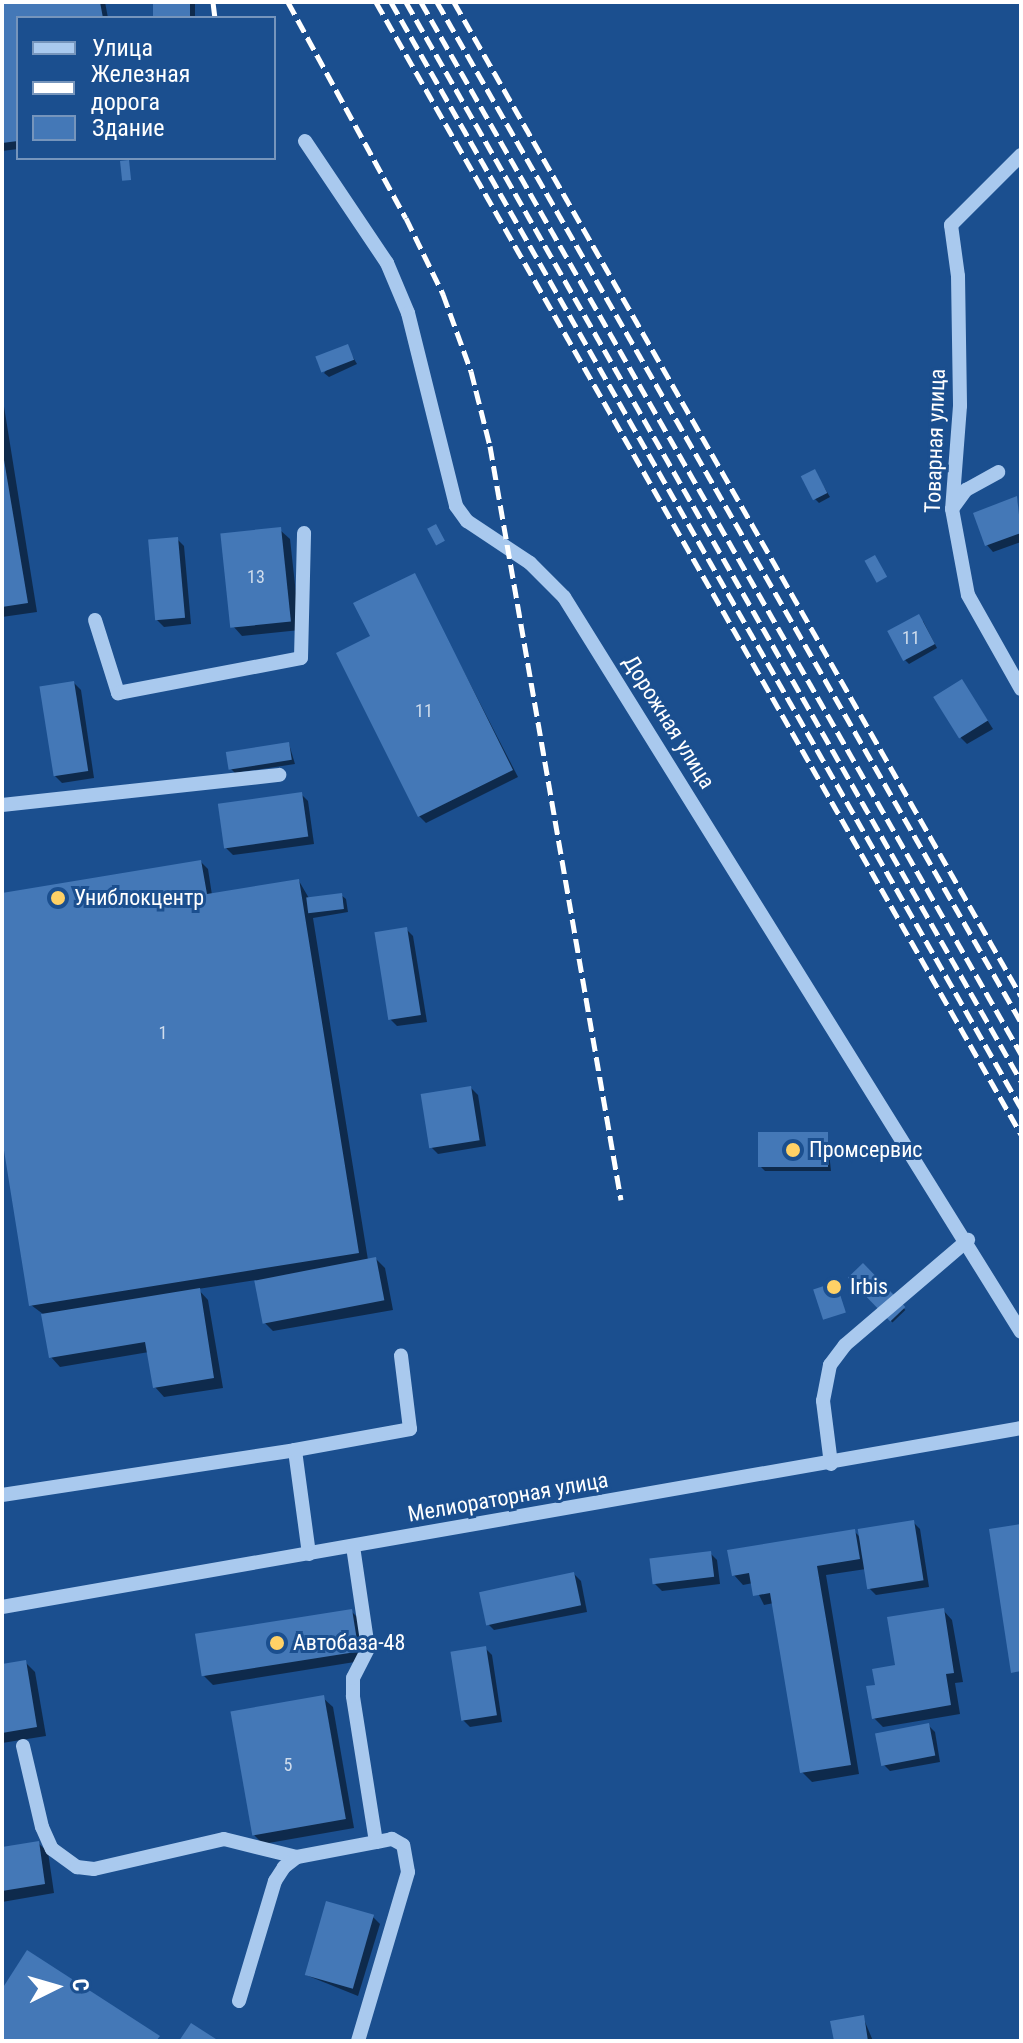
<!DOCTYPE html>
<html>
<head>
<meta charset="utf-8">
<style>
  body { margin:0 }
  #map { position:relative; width:1023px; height:2043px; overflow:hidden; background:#1b4f8f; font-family:"Roboto Condensed",sans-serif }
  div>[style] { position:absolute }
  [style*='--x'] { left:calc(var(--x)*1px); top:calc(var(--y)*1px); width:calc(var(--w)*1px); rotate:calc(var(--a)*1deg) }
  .shadow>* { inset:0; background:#0007; transform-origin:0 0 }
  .building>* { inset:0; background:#4478b7; transform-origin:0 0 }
  .minor>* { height:14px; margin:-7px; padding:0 7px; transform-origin:7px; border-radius:7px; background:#a9c9ee }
  .rail>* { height:5px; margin-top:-2.5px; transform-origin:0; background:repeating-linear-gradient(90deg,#fff 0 14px,transparent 0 20px) }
  .dots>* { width:22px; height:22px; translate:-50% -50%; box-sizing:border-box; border:4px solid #1b4f8f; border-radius:50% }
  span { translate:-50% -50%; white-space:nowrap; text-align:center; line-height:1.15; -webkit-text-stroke:6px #1b4f8f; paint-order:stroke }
  .number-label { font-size:18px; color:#d0dded }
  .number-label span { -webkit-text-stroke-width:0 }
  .street-label { font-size:22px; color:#fff }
  .poi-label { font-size:22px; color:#fff }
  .left { translate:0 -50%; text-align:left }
  .frame { position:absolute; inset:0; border:4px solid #fff; pointer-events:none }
  .legend { position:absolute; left:16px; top:16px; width:260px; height:144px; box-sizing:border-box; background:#1b4f8f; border:2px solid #7695bc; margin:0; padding:10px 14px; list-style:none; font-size:24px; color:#fff }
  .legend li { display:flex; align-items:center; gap:16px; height:40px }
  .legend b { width:40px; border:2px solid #7695bc }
  .north { position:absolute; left:16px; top:1947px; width:80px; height:80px; -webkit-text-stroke:6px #1b4f8f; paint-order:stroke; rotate:85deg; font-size:22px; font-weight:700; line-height:32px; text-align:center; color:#fff }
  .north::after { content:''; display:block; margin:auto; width:28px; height:36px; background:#fff; clip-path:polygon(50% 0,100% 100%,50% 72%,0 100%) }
</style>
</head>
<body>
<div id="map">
  <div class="shadow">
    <div style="clip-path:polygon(2px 2px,105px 2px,108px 18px,18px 18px,18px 149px,2px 151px)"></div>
    <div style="left:155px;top:2px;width:40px;height:16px"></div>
    <div style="clip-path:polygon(347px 347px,357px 364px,329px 377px,324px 373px)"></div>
    <div style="clip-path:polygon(2px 394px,37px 612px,2px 617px)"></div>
    <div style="clip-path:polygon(815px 472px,830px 497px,819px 503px,815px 499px)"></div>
    <div style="clip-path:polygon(1017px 499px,1021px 542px,993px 552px,987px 545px)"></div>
    <div style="clip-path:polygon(280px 530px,290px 539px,300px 630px,242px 636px,233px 626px)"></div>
    <div style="clip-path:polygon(177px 539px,184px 546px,191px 624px,164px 627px,157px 620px)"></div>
    <div style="clip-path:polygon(414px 575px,518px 777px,426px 823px,419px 816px,373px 637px)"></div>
    <div style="clip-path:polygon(923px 621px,937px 648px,909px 664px,905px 660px)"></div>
    <div style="clip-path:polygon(962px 681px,993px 729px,967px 744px,961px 738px)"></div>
    <div style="clip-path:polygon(74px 683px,81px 690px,94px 778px,62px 783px,55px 776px)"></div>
    <div style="clip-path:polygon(289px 744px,295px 764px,235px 773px,231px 769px)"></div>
    <div style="clip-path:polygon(301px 794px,308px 801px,314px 844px,233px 855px,226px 848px)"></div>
    <div style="clip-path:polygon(201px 862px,208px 869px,212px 895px,299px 881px,310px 900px,341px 895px,346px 899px,348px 912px,313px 918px,368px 1260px,376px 1259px,385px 1268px,393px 1310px,273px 1331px,263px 1321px,256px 1280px,198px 1289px,208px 1300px,223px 1388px,164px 1397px,155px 1387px,149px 1352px,60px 1367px,51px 1357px,43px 1314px,31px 1305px,2px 1127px,2px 895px)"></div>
    <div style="clip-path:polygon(406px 929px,413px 936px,427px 1022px,397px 1026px,390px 1019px)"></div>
    <div style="clip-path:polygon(471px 1088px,478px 1095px,486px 1146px,438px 1154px,431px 1147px)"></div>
    <div style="clip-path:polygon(827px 1134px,831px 1171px,765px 1171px,760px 1166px)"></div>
    <div style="left:863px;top:1266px;width:61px;height:18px;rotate:46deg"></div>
    <div style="clip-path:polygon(913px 1522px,920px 1529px,929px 1587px,876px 1595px,869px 1588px,866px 1569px,826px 1575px,859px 1774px,812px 1782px,802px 1772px,774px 1603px,764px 1605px,753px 1583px,743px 1585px,734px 1575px,854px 1531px,861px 1538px)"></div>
    <div style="clip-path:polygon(710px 1553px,717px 1560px,720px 1584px,662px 1591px,655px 1584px)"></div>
    <div style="clip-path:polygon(574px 1574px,581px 1581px,587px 1612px,494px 1630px,487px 1623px)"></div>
    <div style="clip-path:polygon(943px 1610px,952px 1620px,963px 1682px,955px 1683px,960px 1714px,883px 1727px,874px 1718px,877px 1686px)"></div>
    <div style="clip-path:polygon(351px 1611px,361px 1621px,367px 1660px,213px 1685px,204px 1676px)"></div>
    <div style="clip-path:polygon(485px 1648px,492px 1655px,502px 1722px,470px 1727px,463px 1720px)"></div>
    <div style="clip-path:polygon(25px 1662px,35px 1672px,46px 1736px,2px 1743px,2px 1666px)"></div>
    <div style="clip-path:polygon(323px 1698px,333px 1707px,354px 1828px,263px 1844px,253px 1834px)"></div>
    <div style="clip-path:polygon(928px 1725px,935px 1732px,940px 1762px,890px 1771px,883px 1764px)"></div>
    <div style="clip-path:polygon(38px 1843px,48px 1852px,54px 1893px,2px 1902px,2px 1849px)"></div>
    <div style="clip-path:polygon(373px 1917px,380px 1924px,358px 1996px,306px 1975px)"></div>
    <div style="clip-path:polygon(863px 2017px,873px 2041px,836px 2041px)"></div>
  </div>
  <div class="building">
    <div style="clip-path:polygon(2px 2px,100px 2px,103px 18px,18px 18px,18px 141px,2px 143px)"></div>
    <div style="left:153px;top:2px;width:37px;height:16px"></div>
    <div style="left:129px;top:160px;width:20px;height:9px;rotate:84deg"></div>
    <div style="left:348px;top:344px;width:17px;height:35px;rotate:69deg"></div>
    <div style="clip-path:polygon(2px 448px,28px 603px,2px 607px)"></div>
    <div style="left:815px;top:469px;width:27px;height:16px;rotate:63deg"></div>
    <div style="clip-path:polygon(1017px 496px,1021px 533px,985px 546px,973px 513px)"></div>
    <div style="left:436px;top:524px;width:19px;height:10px;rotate:62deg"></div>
    <div style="left:281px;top:527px;width:95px;height:61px;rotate:84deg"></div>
    <div style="left:178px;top:537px;width:81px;height:30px;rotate:85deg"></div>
    <div style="left:875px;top:555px;width:25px;height:12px;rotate:61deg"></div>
    <div style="clip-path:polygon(415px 573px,513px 770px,418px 817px,336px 653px,370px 636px,353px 603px)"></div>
    <div style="left:919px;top:614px;width:34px;height:36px;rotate:62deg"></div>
    <div style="left:962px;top:679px;width:49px;height:34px;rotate:58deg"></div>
    <div style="left:74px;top:681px;width:91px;height:35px;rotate:81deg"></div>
    <div style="left:289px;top:742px;width:18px;height:64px;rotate:81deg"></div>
    <div style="left:302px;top:792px;width:45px;height:85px;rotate:82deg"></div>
    <div style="clip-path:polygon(201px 860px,207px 894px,299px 879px,359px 1253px,29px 1306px,2px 1138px,2px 893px)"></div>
    <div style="left:342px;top:893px;width:16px;height:36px;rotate:83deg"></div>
    <div style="left:407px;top:927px;width:89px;height:33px;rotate:81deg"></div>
    <div style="left:471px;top:1086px;width:55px;height:51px;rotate:81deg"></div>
    <div style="left:758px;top:1132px;width:70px;height:35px"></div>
    <div style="left:376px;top:1257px;width:44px;height:124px;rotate:79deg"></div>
    <div style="left:863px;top:1263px;width:61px;height:21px;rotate:46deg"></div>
    <div style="left:836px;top:1282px;width:32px;height:24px;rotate:72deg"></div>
    <div style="clip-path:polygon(200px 1288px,214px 1378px,153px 1388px,145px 1342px,49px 1358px,41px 1314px)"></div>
    <div style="left:914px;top:1520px;width:61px;height:57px;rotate:81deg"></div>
    <div style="clip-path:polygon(1021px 1524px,1021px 1671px,1011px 1673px,989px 1529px)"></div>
    <div style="clip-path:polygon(855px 1529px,860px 1559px,817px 1566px,851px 1765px,800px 1773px,770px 1593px,753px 1596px,749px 1573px,732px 1576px,727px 1550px)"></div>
    <div style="left:711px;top:1551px;width:26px;height:62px;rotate:83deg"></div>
    <div style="left:574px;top:1572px;width:34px;height:97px;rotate:78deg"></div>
    <div style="clip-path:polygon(944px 1608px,954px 1673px,946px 1674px,951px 1705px,872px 1719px,866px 1686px,875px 1685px,872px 1669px,895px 1665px,887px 1617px)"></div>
    <div style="left:352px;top:1609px;width:43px;height:159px;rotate:81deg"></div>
    <div style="left:486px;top:1646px;width:70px;height:36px;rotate:81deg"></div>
    <div style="clip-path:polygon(26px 1660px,37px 1727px,2px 1733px,2px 1664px)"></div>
    <div style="left:324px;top:1695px;width:126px;height:95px;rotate:80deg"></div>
    <div style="left:929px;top:1723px;width:33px;height:55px;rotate:79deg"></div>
    <div style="clip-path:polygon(39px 1841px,45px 1884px,2px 1891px,2px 1847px)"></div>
    <div style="left:326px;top:1901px;width:50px;height:77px;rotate:16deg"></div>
    <div style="clip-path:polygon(27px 1950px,160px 2036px,156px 2041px,2px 2041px,2px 1989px)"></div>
    <div style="clip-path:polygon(864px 2015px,868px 2041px,834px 2041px,830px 2021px)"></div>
    <div style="clip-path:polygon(191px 2023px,219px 2041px,179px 2041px)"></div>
  </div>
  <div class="minor">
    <div style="--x:305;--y:141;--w:147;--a:56.1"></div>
    <div style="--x:387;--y:263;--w:54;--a:67.2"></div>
    <div style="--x:408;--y:313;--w:199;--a:76"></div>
    <div style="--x:456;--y:506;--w:19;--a:54"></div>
    <div style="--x:467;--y:521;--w:76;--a:33.7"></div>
    <div style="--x:530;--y:563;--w:48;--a:45"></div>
    <div style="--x:564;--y:597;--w:865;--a:58.13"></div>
    <div style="--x:1021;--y:155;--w:99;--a:135"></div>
    <div style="--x:951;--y:225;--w:51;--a:82.2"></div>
    <div style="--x:958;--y:276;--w:130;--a:89.1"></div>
    <div style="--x:960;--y:406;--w:103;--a:94.4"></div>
    <div style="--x:952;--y:509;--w:87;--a:79.5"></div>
    <div style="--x:968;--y:595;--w:108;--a:60.6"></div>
    <div style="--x:952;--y:509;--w:24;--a:-54"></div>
    <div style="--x:966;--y:490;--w:37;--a:-29"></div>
    <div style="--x:95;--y:620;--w:77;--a:72.5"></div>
    <div style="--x:118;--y:693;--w:186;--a:-10.8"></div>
    <div style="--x:301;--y:658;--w:125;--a:-88.6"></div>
    <div style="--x:2;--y:805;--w:279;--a:-6.2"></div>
    <div style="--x:831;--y:1464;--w:64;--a:-97.2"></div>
    <div style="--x:823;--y:1401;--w:37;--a:-79"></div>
    <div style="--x:830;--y:1365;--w:25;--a:-53"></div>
    <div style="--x:845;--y:1345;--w:162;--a:-40.5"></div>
    <div style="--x:2;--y:1495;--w:296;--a:-8.7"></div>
    <div style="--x:309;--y:1554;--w:105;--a:-97.7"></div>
    <div style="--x:295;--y:1450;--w:117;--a:-10.3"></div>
    <div style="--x:410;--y:1429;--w:74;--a:-97"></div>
    <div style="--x:2;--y:1607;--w:1035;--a:-9.96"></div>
    <div style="--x:23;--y:1746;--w:83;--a:76.8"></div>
    <div style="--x:42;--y:1827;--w:24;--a:66"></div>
    <div style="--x:52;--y:1849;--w:31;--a:36"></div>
    <div style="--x:77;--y:1867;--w:17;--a:7"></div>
    <div style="--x:94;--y:1869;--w:133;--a:-13"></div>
    <div style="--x:224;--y:1839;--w:75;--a:13.9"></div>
    <div style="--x:239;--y:2001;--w:125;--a:-73.3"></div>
    <div style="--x:275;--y:1881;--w:17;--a:-57"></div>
    <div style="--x:284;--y:1867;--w:16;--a:-38"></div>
    <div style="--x:297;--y:1857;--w:80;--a:-10.8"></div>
    <div style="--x:376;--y:1842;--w:148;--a:-99"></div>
    <div style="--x:353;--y:1696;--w:18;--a:-90"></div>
    <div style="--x:353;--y:1678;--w:34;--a:-63"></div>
    <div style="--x:368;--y:1648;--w:103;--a:-98.4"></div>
    <div style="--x:358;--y:2041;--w:176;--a:-73.5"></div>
    <div style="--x:408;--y:1872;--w:27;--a:-100"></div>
    <div style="--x:403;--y:1845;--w:13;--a:-151"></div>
    <div style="--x:392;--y:1839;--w:16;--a:169"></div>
  </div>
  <div class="rail">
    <div style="--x:213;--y:2;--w:16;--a:83"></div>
    <div style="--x:288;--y:2;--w:246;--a:61.4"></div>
    <div style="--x:406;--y:218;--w:85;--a:64"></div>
    <div style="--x:443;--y:294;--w:82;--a:70"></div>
    <div style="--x:471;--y:371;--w:77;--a:75.8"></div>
    <div style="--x:490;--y:446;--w:765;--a:80.14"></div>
    <div style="--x:376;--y:2;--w:1303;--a:60.33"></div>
    <div style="--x:391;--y:2;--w:1273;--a:60.33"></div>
    <div style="--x:406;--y:2;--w:1242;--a:60.32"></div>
    <div style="--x:421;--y:2;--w:1211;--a:60.3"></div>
    <div style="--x:437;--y:2;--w:1175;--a:60.21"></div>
    <div style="--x:454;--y:2;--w:1144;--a:60.3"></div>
  </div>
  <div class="dots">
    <div style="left:58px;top:898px;background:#ffd166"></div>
    <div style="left:793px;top:1150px;background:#ffd166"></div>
    <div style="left:834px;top:1287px;background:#ffd166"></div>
    <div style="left:277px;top:1643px;background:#ffd166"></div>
  </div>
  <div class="number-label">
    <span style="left:256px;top:577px">13</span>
    <span style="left:911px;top:638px">11</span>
    <span style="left:424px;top:711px">11</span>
    <span style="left:163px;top:1033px">1</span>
    <span style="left:288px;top:1765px">5</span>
  </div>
  <div class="street-label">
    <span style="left:935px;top:441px;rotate:-88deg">Товарная улица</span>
    <span style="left:669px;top:722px;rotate:58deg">Дорожная улица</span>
    <span style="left:508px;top:1497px;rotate:-10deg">Мелиораторная улица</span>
  </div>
  <div class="poi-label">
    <span class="left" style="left:74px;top:898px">Униблокцентр</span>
    <span class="left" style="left:809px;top:1150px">Промсервис</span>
    <span class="left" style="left:850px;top:1287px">Irbis</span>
    <span class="left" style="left:293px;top:1643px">Автобаза-48</span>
  </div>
  <div class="frame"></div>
  <ul class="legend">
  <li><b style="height:10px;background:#a9c9ee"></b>Улица</li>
  <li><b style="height:10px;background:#fff"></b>Железная дорога</li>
  <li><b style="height:22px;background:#4478b7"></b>Здание</li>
  </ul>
  <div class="north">С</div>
</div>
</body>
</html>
